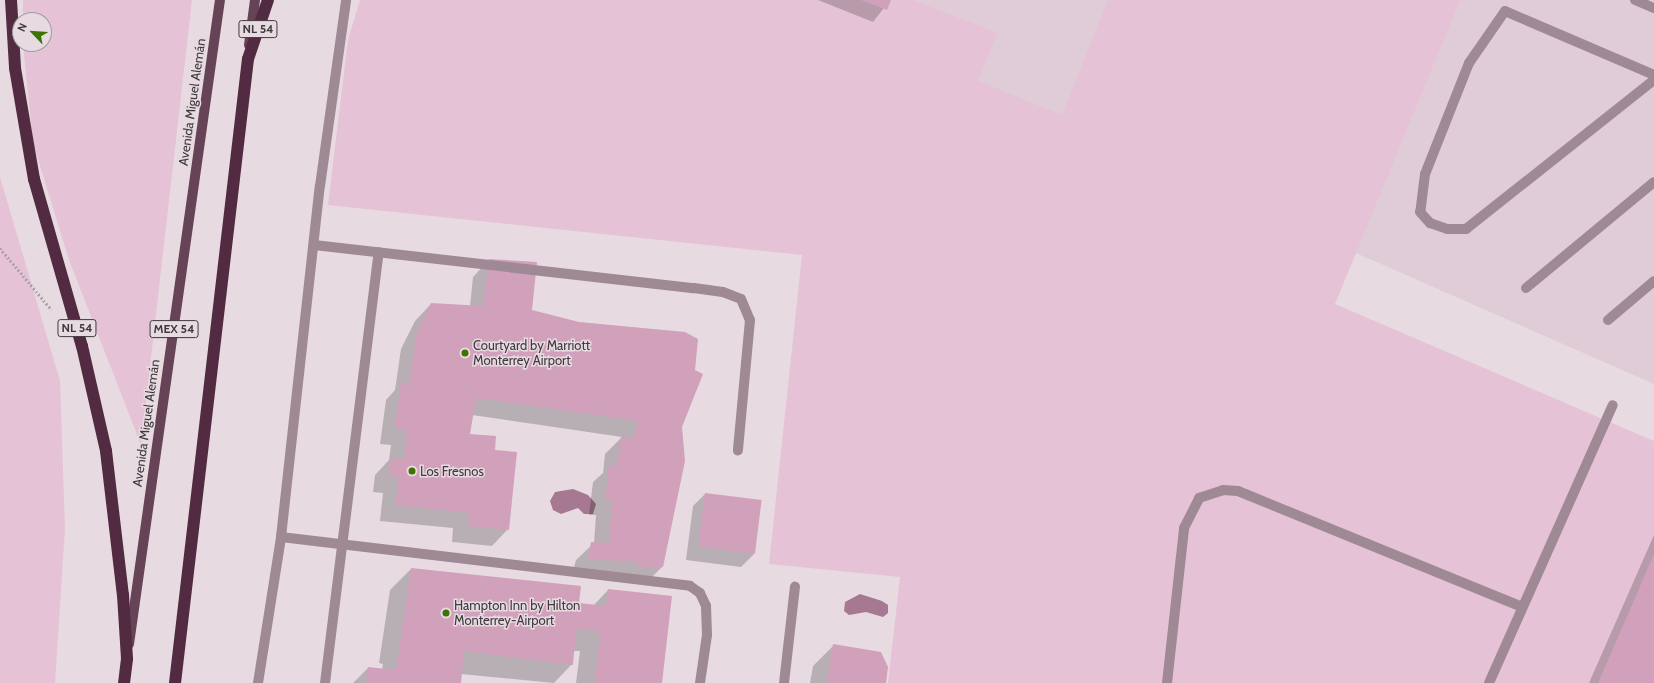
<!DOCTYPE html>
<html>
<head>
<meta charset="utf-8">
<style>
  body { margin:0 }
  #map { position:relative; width:1654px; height:683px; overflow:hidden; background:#e7dbe1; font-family:Cabin,sans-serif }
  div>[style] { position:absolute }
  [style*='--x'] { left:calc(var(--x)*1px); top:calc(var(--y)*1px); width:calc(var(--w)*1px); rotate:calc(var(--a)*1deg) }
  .built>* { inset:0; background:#dfccd6 }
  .green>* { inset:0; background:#e6c2d6 }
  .water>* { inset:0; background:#a67892 }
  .shadow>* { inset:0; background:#0003 }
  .building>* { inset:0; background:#d1a0bb; transform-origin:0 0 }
  .path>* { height:2.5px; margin-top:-1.25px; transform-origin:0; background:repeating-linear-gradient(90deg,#aca3a7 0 2px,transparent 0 4px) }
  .minor>* { height:10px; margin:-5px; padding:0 5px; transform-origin:5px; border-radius:5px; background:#9f8995 }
  .major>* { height:10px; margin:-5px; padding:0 5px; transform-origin:5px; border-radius:5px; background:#674358 }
  .highway>* { height:12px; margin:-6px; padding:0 6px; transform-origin:6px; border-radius:6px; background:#522a42 }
  .dots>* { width:11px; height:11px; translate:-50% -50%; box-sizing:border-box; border:2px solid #e7dbe1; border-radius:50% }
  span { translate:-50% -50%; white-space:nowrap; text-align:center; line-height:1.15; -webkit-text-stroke:3px #e7dbe1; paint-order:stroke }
  .shield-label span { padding:1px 3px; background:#e7dbe1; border:1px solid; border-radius:3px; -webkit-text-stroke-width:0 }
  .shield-label { font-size:12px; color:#3f3a3d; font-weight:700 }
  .street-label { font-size:13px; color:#3f3a3d }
  .poi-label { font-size:13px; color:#3f3a3d }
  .left { translate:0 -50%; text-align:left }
  .north { position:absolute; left:12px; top:12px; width:40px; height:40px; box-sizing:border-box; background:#e7dbe1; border:1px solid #a49b9f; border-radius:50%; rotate:295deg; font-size:11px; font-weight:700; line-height:16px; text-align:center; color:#3f3a3d }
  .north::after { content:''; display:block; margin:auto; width:14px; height:18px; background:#3d7400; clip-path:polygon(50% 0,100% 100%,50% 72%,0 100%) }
</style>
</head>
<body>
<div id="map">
  <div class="built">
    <div style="clip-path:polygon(780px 0,1654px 0,1654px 384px)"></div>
  </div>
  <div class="green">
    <div style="clip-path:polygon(23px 0,192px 0,141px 445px,69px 260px,33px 143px,23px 44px,44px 44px,44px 20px,23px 20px)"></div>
    <div style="clip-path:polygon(360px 0,913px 0,997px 33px,978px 81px,1062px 115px,1108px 0,1460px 0,1335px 304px,1654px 441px,1654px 683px,888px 683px,900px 577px,769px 564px,802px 255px,328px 205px,348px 40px)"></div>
    <div style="clip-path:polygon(0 177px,60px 381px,65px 528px,55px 683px,0 683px)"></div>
  </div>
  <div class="water">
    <div style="clip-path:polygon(573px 489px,588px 495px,596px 504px,593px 514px,584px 514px,578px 508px,561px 514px,553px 510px,550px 501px,555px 492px)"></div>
    <div style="clip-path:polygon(860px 594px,882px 601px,888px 605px,888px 613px,883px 617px,866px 612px,849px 615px,844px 611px,845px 602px)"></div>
  </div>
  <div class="shadow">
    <div style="clip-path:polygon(818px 0,890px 0,873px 22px)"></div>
    <div style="clip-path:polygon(489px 260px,531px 311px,681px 427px,662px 567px,646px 583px,572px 575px,576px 560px,594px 543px,596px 515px,589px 515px,593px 482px,603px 473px,605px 454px,622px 437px,472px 415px,469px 435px,493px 450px,508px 529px,492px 546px,452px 542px,453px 528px,380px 521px,383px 493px,373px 492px,375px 475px,389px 460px,391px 445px,380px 444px,386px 400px,395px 390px,401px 349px,415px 321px,431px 304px,470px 306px,473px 277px)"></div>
    <div style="clip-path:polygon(705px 494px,761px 501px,754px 554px,741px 567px,686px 560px,693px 506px)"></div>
    <div style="clip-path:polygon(1654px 535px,1654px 683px,1589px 683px)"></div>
    <div style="clip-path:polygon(411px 569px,578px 604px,593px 606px,608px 590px,661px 683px,576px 683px,580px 651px,573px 651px,572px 664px,554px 683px,461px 674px,460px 683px,353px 683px,368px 668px,382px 670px,383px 664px,379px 663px,390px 590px)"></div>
    <div style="clip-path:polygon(834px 645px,885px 683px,810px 683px,813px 666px)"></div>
  </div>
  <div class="building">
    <div style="clip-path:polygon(861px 0,891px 0,887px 10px)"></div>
    <div style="clip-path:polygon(489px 259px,537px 262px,532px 310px,579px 322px,685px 332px,698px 339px,695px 370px,703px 374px,682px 427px,685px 461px,663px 567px,638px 567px,638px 562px,588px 559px,591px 542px,609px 543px,612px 499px,605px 499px,609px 465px,617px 467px,621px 437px,634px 437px,638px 421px,476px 398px,470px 434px,496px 436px,495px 450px,517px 452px,509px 530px,467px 526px,469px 513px,395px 505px,399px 477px,389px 476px,391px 458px,404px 459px,407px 430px,395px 428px,401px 383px,409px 385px,417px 332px,431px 303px,483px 306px)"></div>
    <div style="left:705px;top:493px;width:57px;height:54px;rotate:7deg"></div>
    <div style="clip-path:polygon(1654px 554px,1654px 683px,1598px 683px)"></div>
    <div style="clip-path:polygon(411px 568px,581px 586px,579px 603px,606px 606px,608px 589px,672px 596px,662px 683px,595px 683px,600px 631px,576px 629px,573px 665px,464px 651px,461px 683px,366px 683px,368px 667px,396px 670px)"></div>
    <div style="clip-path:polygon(833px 644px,881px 652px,888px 667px,886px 683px,827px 683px)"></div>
  </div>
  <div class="path">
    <div style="--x:0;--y:248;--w:80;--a:50.1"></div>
  </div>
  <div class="minor">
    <div style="--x:1635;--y:0;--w:21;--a:23"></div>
    <div style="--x:1654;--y:75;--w:162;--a:-156.8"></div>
    <div style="--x:1505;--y:11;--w:63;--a:124.7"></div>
    <div style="--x:1469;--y:63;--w:119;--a:111.6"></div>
    <div style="--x:1425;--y:174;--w:38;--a:97"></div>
    <div style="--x:1420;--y:212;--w:15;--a:48"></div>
    <div style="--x:1430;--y:223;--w:18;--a:19"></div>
    <div style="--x:1447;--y:229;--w:19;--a:0"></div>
    <div style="--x:1466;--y:229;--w:240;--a:-38.4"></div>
    <div style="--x:314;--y:245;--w:382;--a:6.5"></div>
    <div style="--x:694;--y:288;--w:29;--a:8"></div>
    <div style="--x:723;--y:292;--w:19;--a:21"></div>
    <div style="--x:741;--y:299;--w:23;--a:67"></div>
    <div style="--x:750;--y:320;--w:131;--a:95.3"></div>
    <div style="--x:1526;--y:288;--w:166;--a:-39.6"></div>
    <div style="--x:1608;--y:320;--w:60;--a:-40.3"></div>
    <div style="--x:281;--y:537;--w:412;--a:6.8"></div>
    <div style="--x:690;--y:586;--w:12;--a:35"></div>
    <div style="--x:700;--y:593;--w:14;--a:65"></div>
    <div style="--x:706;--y:606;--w:29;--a:88"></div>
    <div style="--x:707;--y:635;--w:49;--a:98.3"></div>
    <div style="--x:258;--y:683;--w:148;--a:-81"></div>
    <div style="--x:281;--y:537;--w:353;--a:-83.7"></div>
    <div style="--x:320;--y:186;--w:188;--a:-82"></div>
    <div style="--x:325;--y:683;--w:434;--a:-82.9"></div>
    <div style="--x:784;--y:683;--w:97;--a:-83.5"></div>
    <div style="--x:1167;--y:683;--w:156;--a:-83.7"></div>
    <div style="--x:1184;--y:528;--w:34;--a:-63"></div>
    <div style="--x:1199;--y:498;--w:25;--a:-18"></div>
    <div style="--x:1223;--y:490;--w:15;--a:4"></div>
    <div style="--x:1238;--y:491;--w:307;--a:22.2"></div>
    <div style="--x:1489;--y:683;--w:304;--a:-66"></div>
  </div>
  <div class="major">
    <div style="--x:249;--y:45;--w:45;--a:-82.4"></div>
    <div style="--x:129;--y:644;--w:650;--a:-81.96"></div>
  </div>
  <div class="highway">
    <div style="--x:11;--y:0;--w:68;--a:86.6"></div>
    <div style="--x:15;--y:68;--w:113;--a:80.3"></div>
    <div style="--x:34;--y:179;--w:174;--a:74"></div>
    <div style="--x:82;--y:346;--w:108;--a:77.1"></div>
    <div style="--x:106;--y:451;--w:145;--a:83.3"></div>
    <div style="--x:123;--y:595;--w:64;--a:86.4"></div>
    <div style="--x:127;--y:659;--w:24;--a:97"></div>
    <div style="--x:175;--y:683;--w:628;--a:-83.33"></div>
    <div style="--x:248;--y:59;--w:62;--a:-71.3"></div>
  </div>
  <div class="dots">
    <div style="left:465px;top:353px;background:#3d7400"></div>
    <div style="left:412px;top:471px;background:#3d7400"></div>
    <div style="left:446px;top:613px;background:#3d7400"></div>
  </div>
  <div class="shield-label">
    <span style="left:258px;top:29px">NL 54</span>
    <span style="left:77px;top:328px">NL 54</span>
    <span style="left:174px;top:329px">MEX 54</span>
  </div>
  <div class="street-label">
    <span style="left:192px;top:102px;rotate:-82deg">Avenida Miguel Alemán</span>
    <span style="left:146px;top:423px;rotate:-82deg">Avenida Miguel Alemán</span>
  </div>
  <div class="poi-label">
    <span class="left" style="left:473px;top:353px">Courtyard by Marriott<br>Monterrey Airport</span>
    <span class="left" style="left:420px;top:471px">Los Fresnos</span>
    <span class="left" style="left:454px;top:613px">Hampton Inn by Hilton<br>Monterrey-Airport</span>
  </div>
  <div class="north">N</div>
</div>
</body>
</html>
